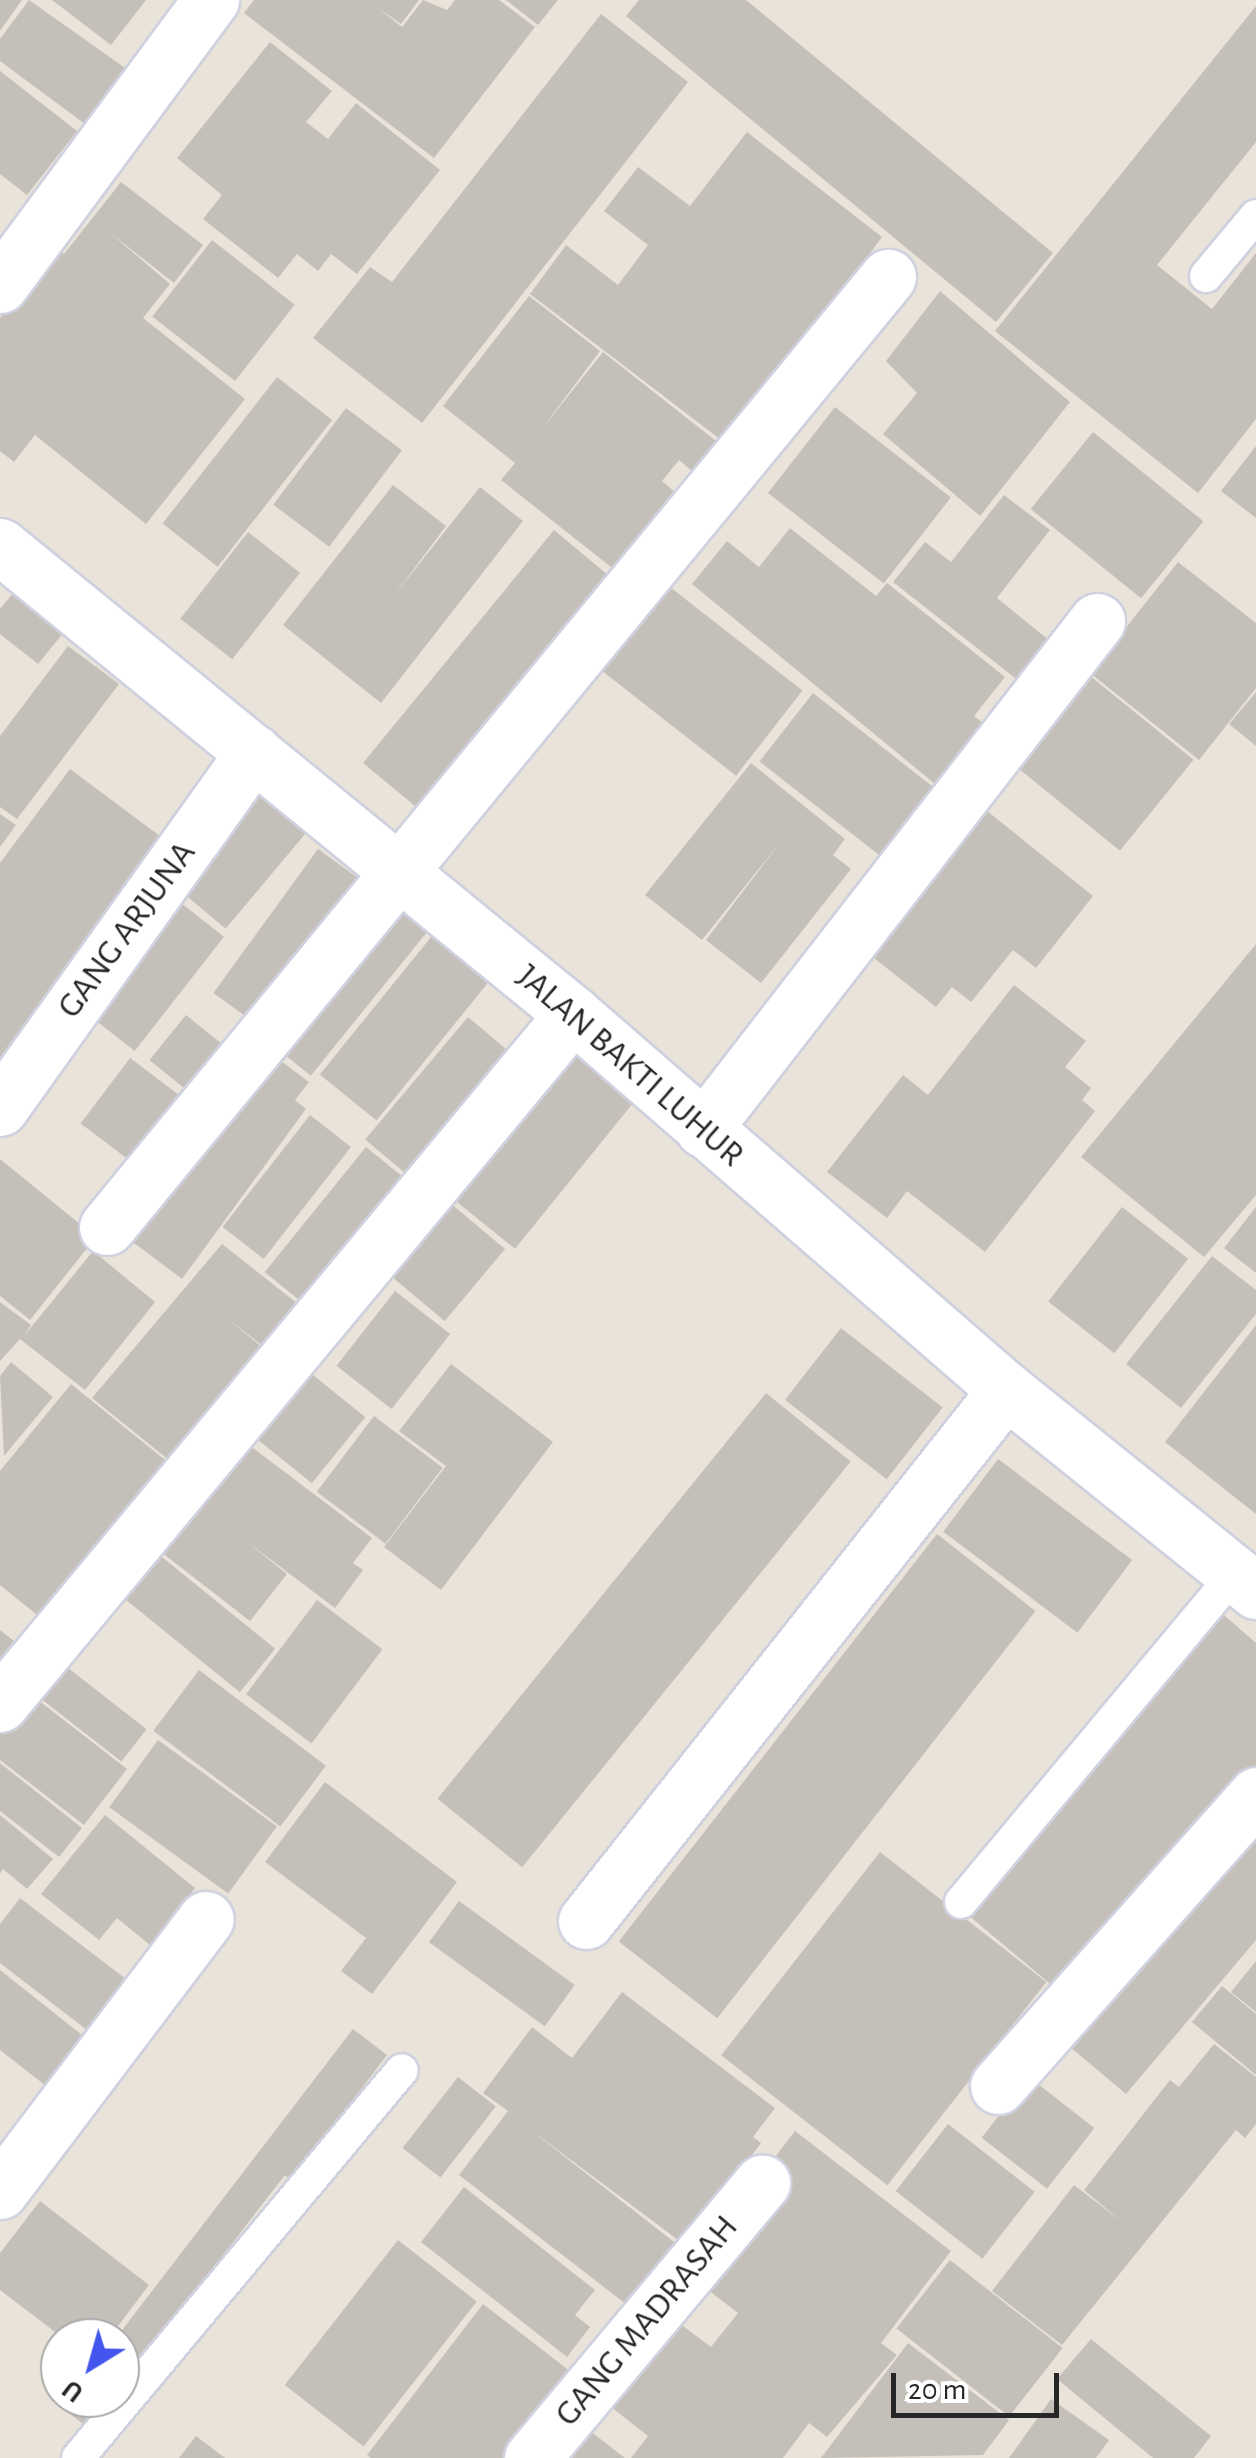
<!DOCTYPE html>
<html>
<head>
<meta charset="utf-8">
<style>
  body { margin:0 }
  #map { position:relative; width:1256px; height:2458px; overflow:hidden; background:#e9e3d9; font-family:"Alegreya Sans",sans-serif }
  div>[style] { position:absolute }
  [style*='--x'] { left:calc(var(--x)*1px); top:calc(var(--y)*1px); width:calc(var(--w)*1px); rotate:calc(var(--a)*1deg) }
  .building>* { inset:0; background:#c4c0b9; transform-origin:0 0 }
  .roads { filter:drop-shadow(2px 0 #cfd1df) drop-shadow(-2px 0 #cfd1df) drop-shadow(0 2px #cfd1df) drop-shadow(0 -2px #cfd1df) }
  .service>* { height:32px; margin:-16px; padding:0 16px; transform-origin:16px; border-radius:16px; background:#fff }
  .minor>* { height:55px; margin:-27.5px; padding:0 27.5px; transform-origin:27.5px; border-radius:27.5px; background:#fff }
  span { translate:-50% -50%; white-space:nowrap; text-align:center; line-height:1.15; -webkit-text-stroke:9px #fff; paint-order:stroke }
  .street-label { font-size:35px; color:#272727 }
  .north { position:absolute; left:40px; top:2318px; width:100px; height:100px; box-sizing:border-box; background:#fff; border:2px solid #a9a9a9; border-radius:50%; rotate:217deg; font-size:28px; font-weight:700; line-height:40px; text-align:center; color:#272727 }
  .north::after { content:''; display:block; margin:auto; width:35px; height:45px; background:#4355ec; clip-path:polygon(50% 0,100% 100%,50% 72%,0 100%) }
  .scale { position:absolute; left:891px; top:2373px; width:168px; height:45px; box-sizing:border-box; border:5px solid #272727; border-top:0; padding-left:12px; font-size:30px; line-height:35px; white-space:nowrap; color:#272727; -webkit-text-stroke:8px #fff; paint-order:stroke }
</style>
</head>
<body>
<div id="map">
  <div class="building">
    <div style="clip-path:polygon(0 0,22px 0,0 31px)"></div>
    <div style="clip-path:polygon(29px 0,135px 75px,93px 130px,0 61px,0 39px)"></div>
    <div style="clip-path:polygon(52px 0,146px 0,111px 45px)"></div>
    <div style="clip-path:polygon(254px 0,419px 0,401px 24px,378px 8px,402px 27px,423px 0,447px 10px,455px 0,499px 0,535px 27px,434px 158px,244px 13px)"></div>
    <div style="clip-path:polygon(506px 0,558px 0,538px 25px)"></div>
    <div style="clip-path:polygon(639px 0,746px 0,1053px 253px,996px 322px,626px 16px)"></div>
    <div style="clip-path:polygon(1256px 6px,1256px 142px,1157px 265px,1212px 309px,1256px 253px,1256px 419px,1198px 493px,995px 331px)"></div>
    <div style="clip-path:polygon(601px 14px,688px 82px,422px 423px,313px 338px,370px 267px,392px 282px)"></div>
    <div style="clip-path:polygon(270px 42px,332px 91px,306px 122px,328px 139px,356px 103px,440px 170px,357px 274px,331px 254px,318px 271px,297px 254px,278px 278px,203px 219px,222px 195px,177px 158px)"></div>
    <div style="clip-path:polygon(0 71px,77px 131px,27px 195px,0 174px)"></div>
    <div style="clip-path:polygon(747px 132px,882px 237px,729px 446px,530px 294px,566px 245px,618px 285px,648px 245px,604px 211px,638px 167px,690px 206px)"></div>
    <div style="clip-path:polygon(121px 182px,203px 245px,174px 283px,109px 232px,170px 284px,143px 318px,245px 399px,146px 524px,35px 435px,14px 462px,0 451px,0 318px,56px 248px,64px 254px)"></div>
    <div style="left:212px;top:240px;width:105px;height:97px;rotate:38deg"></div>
    <div style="clip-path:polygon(940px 291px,1070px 402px,980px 516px,883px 434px,917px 393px,886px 361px)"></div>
    <div style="clip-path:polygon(529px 296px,600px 351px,541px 430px,603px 352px,716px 441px,692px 471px,679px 460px,662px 481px,677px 494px,616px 571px,501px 480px,515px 463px,443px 406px)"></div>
    <div style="left:277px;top:377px;width:70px;height:186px;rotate:38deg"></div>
    <div style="left:835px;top:407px;width:147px;height:109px;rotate:38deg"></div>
    <div style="left:346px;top:408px;width:70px;height:121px;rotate:37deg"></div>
    <div style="left:1093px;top:432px;width:142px;height:99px;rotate:39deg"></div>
    <div style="clip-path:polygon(1256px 446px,1256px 518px,1221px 491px)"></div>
    <div style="clip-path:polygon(393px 485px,446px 526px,393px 597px,480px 487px,523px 521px,381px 703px,283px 625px)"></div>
    <div style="clip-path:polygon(1004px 495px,1050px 530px,997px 598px,1060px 649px,1029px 689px,893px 582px,925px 542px,951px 562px)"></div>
    <div style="clip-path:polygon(790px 528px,876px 596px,887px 583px,1005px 677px,974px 716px,995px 733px,946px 793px,692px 584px,727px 541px,759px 567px)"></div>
    <div style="clip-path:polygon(554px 530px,614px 580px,457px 772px,449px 766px,415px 806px,363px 763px)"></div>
    <div style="left:248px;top:532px;width:66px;height:110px;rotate:38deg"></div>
    <div style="clip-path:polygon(1178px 562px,1256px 623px,1256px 688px,1199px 760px,1090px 673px)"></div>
    <div style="left:652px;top:573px;width:191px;height:108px;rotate:38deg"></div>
    <div style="clip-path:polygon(23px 581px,73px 621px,38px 664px,0 634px,0 609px)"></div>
    <div style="clip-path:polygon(68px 646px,119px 684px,17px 819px,0 807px,0 736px)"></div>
    <div style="left:1084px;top:671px;width:141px;height:117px;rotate:39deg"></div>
    <div style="clip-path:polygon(1256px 692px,1256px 746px,1229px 724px)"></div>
    <div style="left:813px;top:693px;width:162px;height:87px;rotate:38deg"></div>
    <div style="clip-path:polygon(751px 763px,845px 839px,833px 855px,851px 869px,761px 983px,706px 940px,782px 840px,702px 940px,645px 895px)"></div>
    <div style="clip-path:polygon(70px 769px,176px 848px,0 1083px,0 863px)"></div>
    <div style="left:257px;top:784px;width:69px;height:131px;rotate:40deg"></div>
    <div style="clip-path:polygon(976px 802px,1093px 896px,1036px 968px,1013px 950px,971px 1002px,952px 987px,936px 1007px,860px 947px)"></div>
    <div style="clip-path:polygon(0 814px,16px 825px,0 847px)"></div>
    <div style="left:318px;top:849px;width:57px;height:178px;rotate:36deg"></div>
    <div style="left:394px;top:887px;width:54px;height:199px;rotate:39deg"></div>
    <div style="left:172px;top:896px;width:66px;height:145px;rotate:38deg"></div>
    <div style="left:440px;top:926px;width:73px;height:191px;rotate:39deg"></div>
    <div style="clip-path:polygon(1256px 944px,1256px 1195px,1204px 1257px,1081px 1157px)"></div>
    <div style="clip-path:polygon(1014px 985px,1086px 1041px,1065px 1067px,1091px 1088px,1082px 1100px,1095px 1111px,985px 1252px,907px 1191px,887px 1218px,827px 1172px,903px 1075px,928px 1095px)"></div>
    <div style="left:186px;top:1015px;width:58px;height:58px;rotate:39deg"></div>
    <div style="left:468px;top:1017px;width:73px;height:160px;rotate:40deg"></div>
    <div style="clip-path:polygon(265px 1049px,309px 1082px,295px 1100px,306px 1109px,182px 1279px,118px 1231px)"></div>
    <div style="left:571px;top:1051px;width:81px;height:189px;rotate:39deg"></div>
    <div style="left:130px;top:1058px;width:76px;height:82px;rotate:37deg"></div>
    <div style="left:310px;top:1115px;width:52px;height:142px;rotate:38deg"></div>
    <div style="left:366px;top:1147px;width:68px;height:161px;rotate:39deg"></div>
    <div style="clip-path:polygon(0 1159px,96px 1237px,30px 1320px,0 1296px)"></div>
    <div style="left:443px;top:1197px;width:81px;height:94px;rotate:40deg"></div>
    <div style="left:1122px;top:1207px;width:84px;height:120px;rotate:38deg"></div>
    <div style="clip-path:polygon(1256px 1207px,1256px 1273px,1224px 1248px)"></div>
    <div style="clip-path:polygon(222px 1244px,312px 1315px,278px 1358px,227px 1318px,276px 1359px,185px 1473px,92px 1398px)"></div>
    <div style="clip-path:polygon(93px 1251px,155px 1302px,85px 1390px,20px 1339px,0 1361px,0 1302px,31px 1325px,24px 1336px)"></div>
    <div style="clip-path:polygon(1212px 1256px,1256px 1290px,1256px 1314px,1181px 1408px,1126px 1364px)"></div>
    <div style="left:395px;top:1291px;width:70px;height:95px;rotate:38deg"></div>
    <div style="clip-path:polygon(1256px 1325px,1256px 1514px,1165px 1442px)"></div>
    <div style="left:841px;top:1328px;width:129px;height:91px;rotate:38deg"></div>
    <div style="clip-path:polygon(11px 1362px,53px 1397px,4px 1456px,0 1376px)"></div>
    <div style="clip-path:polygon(451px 1364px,553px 1442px,441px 1590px,384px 1547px,446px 1466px,399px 1431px)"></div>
    <div style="left:307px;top:1370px;width:75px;height:85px;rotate:39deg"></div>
    <div style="clip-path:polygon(71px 1384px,185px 1476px,57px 1631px,0 1585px,0 1471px)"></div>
    <div style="left:766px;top:1393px;width:109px;height:522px;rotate:39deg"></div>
    <div style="left:374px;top:1416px;width:86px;height:95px;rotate:37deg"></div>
    <div style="clip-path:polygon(245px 1442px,372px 1538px,353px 1563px,363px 1570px,335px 1608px,246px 1541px,287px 1574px,250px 1621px,161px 1552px)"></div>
    <div style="left:998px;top:1459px;width:168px;height:91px;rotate:37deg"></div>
    <div style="left:937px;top:1534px;width:125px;height:517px;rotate:38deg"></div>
    <div style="left:157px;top:1553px;width:152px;height:56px;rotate:39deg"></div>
    <div style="left:317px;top:1600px;width:82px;height:118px;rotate:37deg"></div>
    <div style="clip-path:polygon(1217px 1609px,1256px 1643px,1256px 1767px,1062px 1994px,961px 1909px)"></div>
    <div style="clip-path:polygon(0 1630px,14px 1641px,0 1658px)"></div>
    <div style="left:63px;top:1664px;width:106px;height:41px;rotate:38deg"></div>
    <div style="left:199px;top:1670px;width:159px;height:76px;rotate:37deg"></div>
    <div style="clip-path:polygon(29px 1693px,127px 1769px,84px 1825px,0 1760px,0 1731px)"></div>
    <div style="left:158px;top:1740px;width:147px;height:83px;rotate:36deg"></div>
    <div style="clip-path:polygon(0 1763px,82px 1828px,59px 1857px,0 1811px)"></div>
    <div style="clip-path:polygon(325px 1782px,457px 1882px,372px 1994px,341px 1971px,366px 1938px,265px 1862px)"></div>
    <div style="clip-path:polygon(0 1815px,53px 1859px,27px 1889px,3px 1869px,0 1873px)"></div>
    <div style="clip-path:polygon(105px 1815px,195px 1888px,150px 1945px,117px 1918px,99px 1940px,41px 1894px)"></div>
    <div style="clip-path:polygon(1256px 1823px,1256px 1940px,1126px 2094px,1069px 2046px)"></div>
    <div style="left:880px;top:1852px;width:211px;height:258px;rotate:38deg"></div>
    <div style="clip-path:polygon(20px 1898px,139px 1989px,100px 2040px,0 1963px,0 1924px)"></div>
    <div style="left:459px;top:1901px;width:143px;height:51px;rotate:36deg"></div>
    <div style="clip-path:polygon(1256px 1961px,1256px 2012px,1231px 1992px)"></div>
    <div style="clip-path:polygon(0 1970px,97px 2047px,59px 2096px,0 2050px)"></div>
    <div style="clip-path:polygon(1222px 1986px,1256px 2014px,1256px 2075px,1192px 2022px)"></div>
    <div style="clip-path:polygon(622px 1992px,775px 2108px,753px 2137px,761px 2143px,734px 2179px,697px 2254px,528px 2128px,692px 2256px,644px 2318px,459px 2175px,508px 2111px,483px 2093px,532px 2027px,572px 2058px)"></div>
    <div style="clip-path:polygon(353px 2029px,387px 2055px,291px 2181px,285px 2175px,120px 2388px,116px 2338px)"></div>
    <div style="clip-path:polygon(1214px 2044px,1256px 2077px,1256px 2124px,1245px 2138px,1236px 2130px,1062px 2345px,992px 2291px,1074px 2185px,1121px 2221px,1084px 2190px,1170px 2080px,1179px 2087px)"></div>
    <div style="left:458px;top:2077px;width:48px;height:90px;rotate:38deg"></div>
    <div style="left:1029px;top:2077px;width:83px;height:77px;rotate:38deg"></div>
    <div style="left:948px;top:2124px;width:110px;height:85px;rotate:38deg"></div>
    <div style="clip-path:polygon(795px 2131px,951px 2251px,881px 2343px,897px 2355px,827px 2437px,809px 2423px,783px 2458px,631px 2458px,648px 2436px,606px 2403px,672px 2318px,711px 2347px,738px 2313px,703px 2286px,790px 2174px,772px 2161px)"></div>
    <div style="clip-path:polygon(464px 2187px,595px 2290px,575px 2315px,590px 2327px,567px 2357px,421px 2242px)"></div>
    <div style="clip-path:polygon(40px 2201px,149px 2285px,109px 2338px,63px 2338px,0 2290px,0 2253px)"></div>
    <div style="left:398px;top:2240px;width:100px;height:184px;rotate:38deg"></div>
    <div style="left:950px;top:2260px;width:143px;height:87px;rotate:38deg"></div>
    <div style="clip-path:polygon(483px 2304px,575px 2375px,511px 2458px,371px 2458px,367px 2455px)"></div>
    <div style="clip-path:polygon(1091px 2339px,1211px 2436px,1194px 2458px,1153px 2458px,1057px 2379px)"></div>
    <div style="clip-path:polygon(908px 2343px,1009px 2420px,983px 2455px,821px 2458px)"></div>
    <div style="clip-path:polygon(69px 2398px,112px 2398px,89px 2429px,62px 2407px)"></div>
    <div style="clip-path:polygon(1051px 2399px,1109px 2440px,1096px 2458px,1009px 2458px)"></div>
    <div style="clip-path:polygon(585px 2427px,625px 2458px,561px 2458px)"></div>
    <div style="clip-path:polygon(196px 2436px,225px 2458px,179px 2458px)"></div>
  </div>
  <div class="roads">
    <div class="service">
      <div style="--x:1206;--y:276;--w:78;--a:-50.2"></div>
      <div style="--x:961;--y:1902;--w:427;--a:-50.2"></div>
      <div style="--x:78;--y:2458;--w:505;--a:-50.14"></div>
    </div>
    <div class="minor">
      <div style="--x:0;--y:285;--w:355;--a:-53.5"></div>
      <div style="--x:0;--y:546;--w:740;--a:39.24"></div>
      <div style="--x:573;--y:1014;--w:573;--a:40.97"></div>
      <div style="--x:1006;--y:1390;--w:321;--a:38.8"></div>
      <div style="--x:0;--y:1108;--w:437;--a:-54.5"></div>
      <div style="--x:703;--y:1129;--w:643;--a:-52.2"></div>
      <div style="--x:107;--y:1227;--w:1230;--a:-50.58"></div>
      <div style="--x:0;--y:1704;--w:897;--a:-50.29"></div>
      <div style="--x:586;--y:1921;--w:677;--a:-51.66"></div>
      <div style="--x:998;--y:2086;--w:389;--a:-48.4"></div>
      <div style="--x:0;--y:2191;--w:341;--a:-52.9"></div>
      <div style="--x:532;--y:2458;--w:359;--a:-50.1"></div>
    </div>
  </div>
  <div class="street-label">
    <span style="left:127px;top:930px;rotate:-54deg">GANG ARJUNA</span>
    <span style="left:630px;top:1066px;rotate:41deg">JALAN BAKTI LUHUR</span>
    <span style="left:647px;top:2321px;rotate:-50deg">GANG MADRASAH</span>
  </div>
  <div class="north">U</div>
  <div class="scale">20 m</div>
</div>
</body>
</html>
